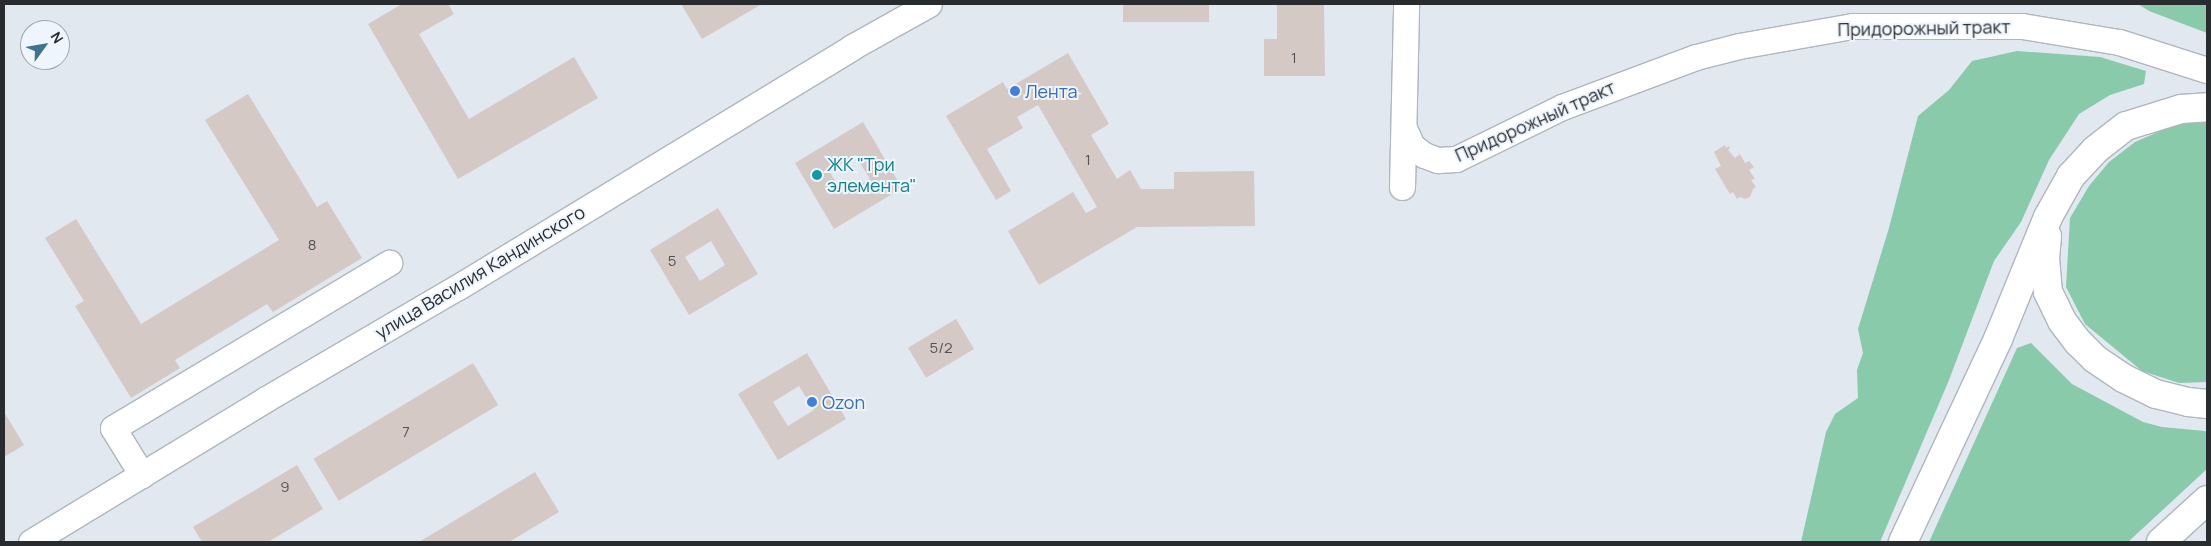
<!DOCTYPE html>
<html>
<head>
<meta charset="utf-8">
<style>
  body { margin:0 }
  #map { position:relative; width:2211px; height:546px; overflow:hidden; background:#e1e8f0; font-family:Manrope,sans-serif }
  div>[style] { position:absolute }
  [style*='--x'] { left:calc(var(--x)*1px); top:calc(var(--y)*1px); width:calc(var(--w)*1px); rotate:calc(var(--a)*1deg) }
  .green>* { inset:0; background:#88caaa }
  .building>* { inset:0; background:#d4c9c5; transform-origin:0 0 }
  .roads { filter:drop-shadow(1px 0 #afb6be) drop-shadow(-1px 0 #afb6be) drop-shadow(0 1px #afb6be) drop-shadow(0 -1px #afb6be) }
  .minor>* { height:25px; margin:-12.5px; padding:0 12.5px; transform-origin:12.5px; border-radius:12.5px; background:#fff }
  .major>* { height:28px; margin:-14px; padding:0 14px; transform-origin:14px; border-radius:14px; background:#fff }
  .dots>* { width:14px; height:14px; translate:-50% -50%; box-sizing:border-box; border:2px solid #eef5fd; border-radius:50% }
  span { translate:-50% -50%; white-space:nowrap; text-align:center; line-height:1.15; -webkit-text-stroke:4px #eef5fd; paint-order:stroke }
  .number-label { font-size:15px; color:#545354 }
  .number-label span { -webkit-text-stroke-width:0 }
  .street-label { font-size:18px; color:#292c2f }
  .shop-label { font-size:18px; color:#366cbe }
  .left { translate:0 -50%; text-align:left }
  .culture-label { font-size:18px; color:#0d838f }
  .frame { position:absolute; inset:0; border:5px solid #292c2f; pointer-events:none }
  .north { position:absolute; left:20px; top:20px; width:50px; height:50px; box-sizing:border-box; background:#eef5fd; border:1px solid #9fa5ab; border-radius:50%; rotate:58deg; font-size:14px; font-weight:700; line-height:20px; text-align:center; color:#292c2f }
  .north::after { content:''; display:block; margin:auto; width:18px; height:22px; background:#3c758f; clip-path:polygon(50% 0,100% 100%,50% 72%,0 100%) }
</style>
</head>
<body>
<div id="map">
  <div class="green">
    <div style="clip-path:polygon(2138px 4px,2207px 4px,2207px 33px,2149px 11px)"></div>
    <div style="clip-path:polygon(2017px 51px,2100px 57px,2146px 71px,2144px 84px,2110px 95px,2079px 114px,2049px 160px,2021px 222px,1994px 261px,1949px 380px,1880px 542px,1801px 542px,1826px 432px,1835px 414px,1858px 398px,1857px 370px,1863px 353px,1858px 329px,1889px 228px,1918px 116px,1949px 90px,1972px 61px)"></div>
    <div style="clip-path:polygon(2207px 121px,2207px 382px,2179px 383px,2142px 371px,2085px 324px,2066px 287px,2070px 218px,2089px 186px,2109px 162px,2135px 142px,2174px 125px)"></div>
    <div style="clip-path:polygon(2031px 343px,2072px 384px,2143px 422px,2162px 427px,2205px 431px,2207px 432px,2207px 469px,2128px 542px,1929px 542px,2017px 348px)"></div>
  </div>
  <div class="building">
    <div style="clip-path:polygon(402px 4px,448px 4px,454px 14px,419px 34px,469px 119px,574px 57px,598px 98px,458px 179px,368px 24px)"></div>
    <div style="clip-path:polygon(681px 4px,762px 4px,702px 39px)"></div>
    <div style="left:1123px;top:4px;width:86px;height:18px"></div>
    <div style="clip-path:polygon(1277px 4px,1324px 4px,1325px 76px,1264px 76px,1264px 39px,1277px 39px)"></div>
    <div style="clip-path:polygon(1068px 53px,1109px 124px,1091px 135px,1117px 179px,1130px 170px,1141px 189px,1174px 189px,1174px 172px,1254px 171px,1255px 226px,1137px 227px,1039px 285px,1008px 231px,1073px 192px,1086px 213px,1097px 207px,1038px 105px,1017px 117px,1023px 128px,987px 149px,1011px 191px,996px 200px,946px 116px,1003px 82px,1007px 89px)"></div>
    <div style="clip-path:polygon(248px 94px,317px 207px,327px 201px,362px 258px,273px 312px,267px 304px,175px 360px,180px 368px,131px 398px,75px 306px,84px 301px,45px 238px,76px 219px,141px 324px,279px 240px,205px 120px)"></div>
    <div style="clip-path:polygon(evenodd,863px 122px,902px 188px,834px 229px,795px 163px,863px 122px,855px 155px,870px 179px,844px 195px,829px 171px,855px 155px)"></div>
    <div style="clip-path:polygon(1725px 145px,1726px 148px,1729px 146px,1730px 148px,1728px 150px,1735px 158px,1740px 154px,1745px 163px,1749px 161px,1754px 167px,1749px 170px,1755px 179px,1751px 180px,1756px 187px,1753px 189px,1750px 197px,1745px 199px,1740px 197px,1737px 199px,1733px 192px,1730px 194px,1715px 169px,1721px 166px,1714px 152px)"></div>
    <div style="clip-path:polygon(evenodd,718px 208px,758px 274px,689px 315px,650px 250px,718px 208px,711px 241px,725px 265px,700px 281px,685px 257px,711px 241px)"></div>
    <div style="left:956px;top:319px;width:35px;height:56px;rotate:59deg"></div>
    <div style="clip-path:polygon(evenodd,807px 353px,846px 419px,778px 460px,738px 394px,807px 353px,799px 386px,814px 410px,788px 426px,773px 402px,799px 386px)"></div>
    <div style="left:473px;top:363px;width:49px;height:186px;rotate:59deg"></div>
    <div style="clip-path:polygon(4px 412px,24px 445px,4px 457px)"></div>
    <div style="clip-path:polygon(297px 465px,323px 509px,268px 542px,202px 542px,193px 527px)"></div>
    <div style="clip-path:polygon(535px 472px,559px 512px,509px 542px,419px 542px)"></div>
  </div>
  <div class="roads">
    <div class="minor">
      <div style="--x:1404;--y:128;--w:20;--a:66"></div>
      <div style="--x:1412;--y:146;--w:15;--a:37"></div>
      <div style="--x:1424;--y:155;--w:15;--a:20"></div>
      <div style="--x:1438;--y:160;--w:18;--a:-3"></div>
      <div style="--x:1456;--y:159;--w:118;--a:-26.1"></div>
      <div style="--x:1562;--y:107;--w:143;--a:-20.5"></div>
      <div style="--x:1696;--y:57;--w:44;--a:-14.3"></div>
      <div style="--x:1739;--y:46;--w:115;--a:-10"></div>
      <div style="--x:1852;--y:26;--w:170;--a:0"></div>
      <div style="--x:2022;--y:26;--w:98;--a:9.4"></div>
      <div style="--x:2119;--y:42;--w:92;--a:17.7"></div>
      <div style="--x:1402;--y:187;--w:183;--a:-88.7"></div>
      <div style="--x:142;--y:475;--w:55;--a:-121.7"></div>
      <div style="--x:113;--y:428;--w:322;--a:-30.9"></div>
      <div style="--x:31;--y:542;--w:275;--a:-31.3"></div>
      <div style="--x:266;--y:399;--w:222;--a:-30.3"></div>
      <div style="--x:458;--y:287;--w:461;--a:-31.3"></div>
      <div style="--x:852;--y:47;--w:88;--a:-29.2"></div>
    </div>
    <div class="major">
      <div style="--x:2047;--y:236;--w:22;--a:95"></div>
      <div style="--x:2045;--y:258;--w:34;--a:85"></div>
      <div style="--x:2048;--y:292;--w:32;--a:64"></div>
      <div style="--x:2062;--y:321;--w:26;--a:53"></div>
      <div style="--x:2078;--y:342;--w:24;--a:45"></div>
      <div style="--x:2095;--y:359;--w:34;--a:34"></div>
      <div style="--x:2123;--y:378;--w:37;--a:26"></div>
      <div style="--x:2156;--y:394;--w:33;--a:14"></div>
      <div style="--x:2188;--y:402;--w:19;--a:6"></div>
      <div style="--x:1903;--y:542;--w:224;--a:-64.9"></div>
      <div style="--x:1998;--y:339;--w:132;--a:-67.7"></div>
      <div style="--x:2048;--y:217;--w:47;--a:-60.7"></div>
      <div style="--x:2071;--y:176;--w:35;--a:-47"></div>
      <div style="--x:2095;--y:150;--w:39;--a:-38"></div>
      <div style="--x:2126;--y:126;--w:58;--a:-17.2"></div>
      <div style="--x:2181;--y:109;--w:26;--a:-4"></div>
      <div style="--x:2161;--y:542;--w:62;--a:-42.4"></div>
    </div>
  </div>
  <div class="dots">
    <div style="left:1015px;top:91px;background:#3f7fe0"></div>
    <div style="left:817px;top:175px;background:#0f9aa8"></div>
    <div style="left:812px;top:402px;background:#3f7fe0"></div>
  </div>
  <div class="number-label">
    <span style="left:1294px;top:58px">1</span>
    <span style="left:1088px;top:160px">1</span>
    <span style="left:312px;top:245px">8</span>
    <span style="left:672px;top:261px">5</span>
    <span style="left:941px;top:348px">5/2</span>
    <span style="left:406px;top:432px">7</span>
    <span style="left:285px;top:487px">9</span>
  </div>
  <div class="street-label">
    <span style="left:1924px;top:28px;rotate:-1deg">Придорожный тракт</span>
    <span style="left:1535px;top:121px;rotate:-24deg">Придорожный тракт</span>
    <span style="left:480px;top:272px;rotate:-31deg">улица Василия Кандинского</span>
  </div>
  <div class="shop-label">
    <span class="left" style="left:1025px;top:91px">Лента</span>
    <span class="left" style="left:822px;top:402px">Ozon</span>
  </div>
  <div class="culture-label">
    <span class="left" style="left:827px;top:175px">ЖК "Три<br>элемента"</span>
  </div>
  <div class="frame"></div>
  <div class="north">N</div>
</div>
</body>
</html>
